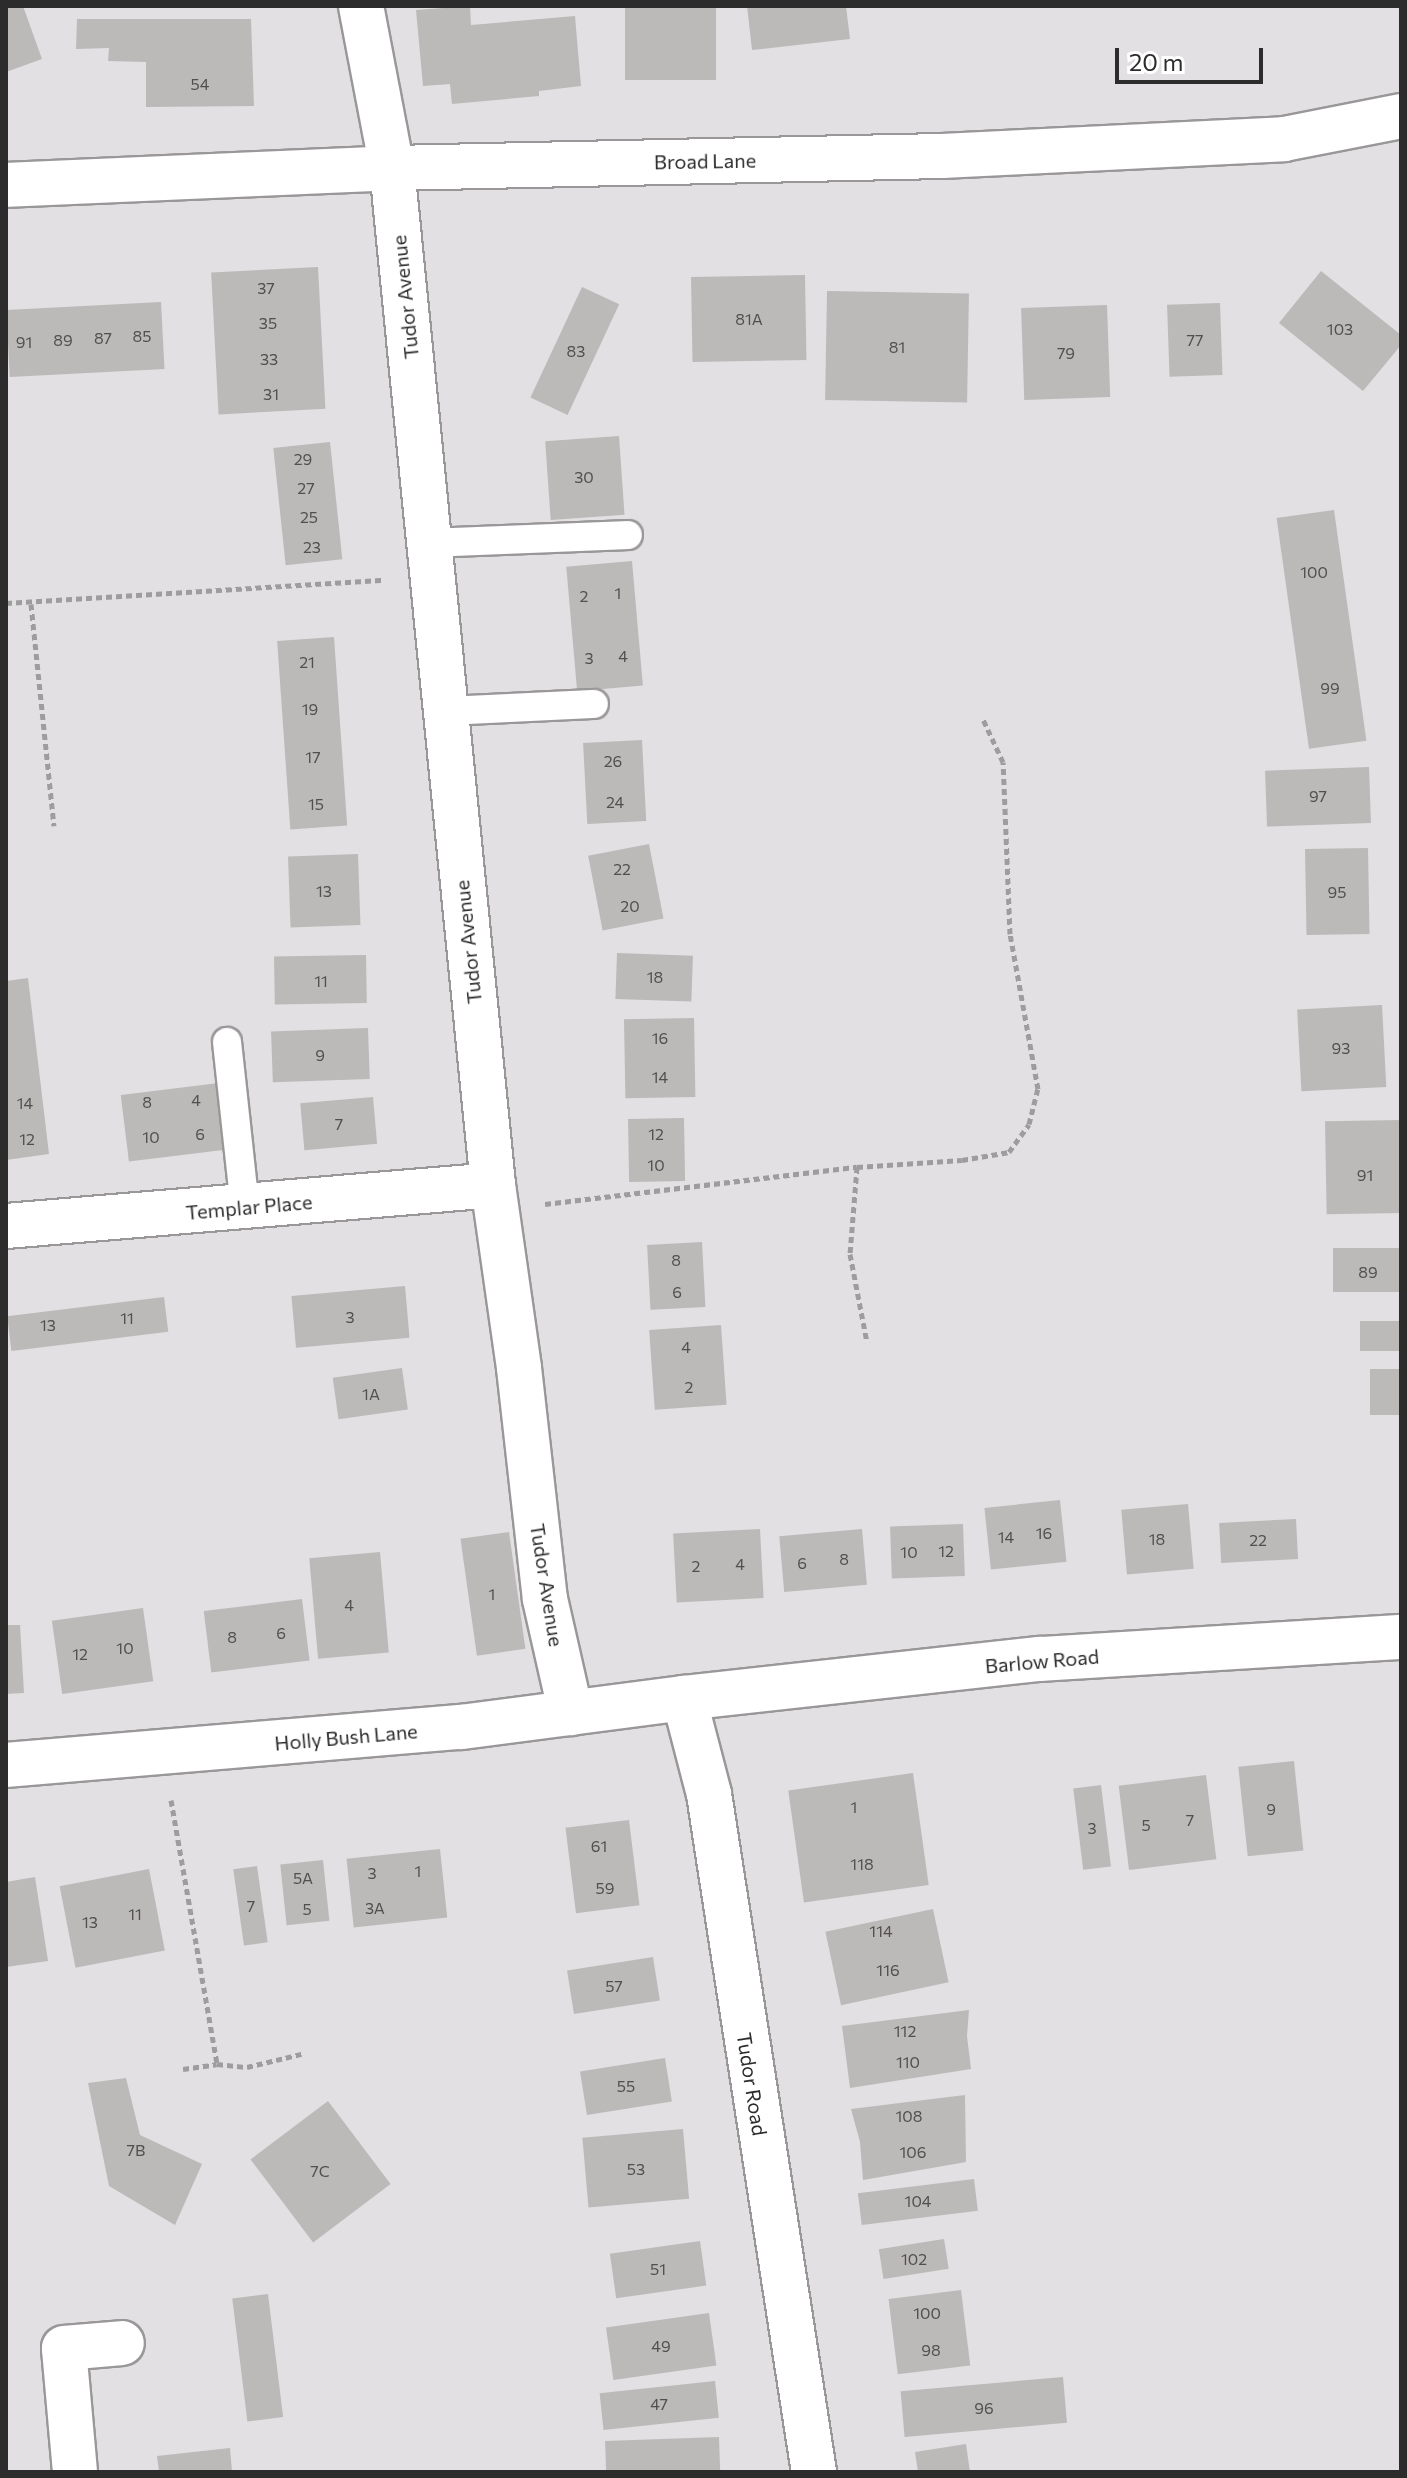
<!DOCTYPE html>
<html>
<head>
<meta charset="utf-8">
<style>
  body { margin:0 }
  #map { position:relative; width:1407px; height:2478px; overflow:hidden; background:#e2e0e2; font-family:Commissioner,sans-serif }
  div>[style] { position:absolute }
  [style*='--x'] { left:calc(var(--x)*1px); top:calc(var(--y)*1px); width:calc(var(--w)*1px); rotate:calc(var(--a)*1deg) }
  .building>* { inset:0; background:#bcb9b9; transform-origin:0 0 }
  .path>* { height:5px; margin-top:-2.5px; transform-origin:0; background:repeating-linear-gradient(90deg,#9e9d9e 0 6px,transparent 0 10px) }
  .roads { filter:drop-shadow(2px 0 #9a9799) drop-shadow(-2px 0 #9a9799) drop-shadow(0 2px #9a9799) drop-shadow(0 -2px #9a9799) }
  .service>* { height:28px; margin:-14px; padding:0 14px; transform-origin:14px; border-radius:14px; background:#fff }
  .minor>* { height:44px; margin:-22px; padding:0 22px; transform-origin:22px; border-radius:22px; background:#fff }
  .tertiary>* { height:44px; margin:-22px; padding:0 22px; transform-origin:22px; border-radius:22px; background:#fff }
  span { translate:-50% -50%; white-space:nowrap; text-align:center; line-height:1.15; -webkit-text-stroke:7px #fff; paint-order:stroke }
  .number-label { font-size:16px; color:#514f50 }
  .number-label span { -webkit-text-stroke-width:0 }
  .street-label { font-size:20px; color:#2d2c2d }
  .frame { position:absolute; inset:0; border:8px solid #2d2c2d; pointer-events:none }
  .scale { position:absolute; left:1115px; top:48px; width:148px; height:36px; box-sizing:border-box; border:4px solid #2d2c2d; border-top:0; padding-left:10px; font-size:24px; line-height:28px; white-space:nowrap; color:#2d2c2d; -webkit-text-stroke:6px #fff; paint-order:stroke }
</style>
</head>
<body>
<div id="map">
  <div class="building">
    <div style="clip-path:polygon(6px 6px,23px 6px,42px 59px,6px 72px)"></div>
    <div style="clip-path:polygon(470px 6px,471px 25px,575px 16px,581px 86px,539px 91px,539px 96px,452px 104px,450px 84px,423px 86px,416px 10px)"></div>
    <div style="left:625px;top:6px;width:91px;height:74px"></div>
    <div style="clip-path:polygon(747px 6px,846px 6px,850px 39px,752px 50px)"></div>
    <div style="clip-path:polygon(77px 19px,251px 19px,254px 106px,146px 107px,146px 62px,108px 61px,109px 48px,76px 49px)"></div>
    <div style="left:318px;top:267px;width:142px;height:107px;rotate:87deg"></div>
    <div style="clip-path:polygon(1321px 271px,1401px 335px,1401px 345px,1363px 391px,1279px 323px)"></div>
    <div style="left:805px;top:275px;width:85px;height:114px;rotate:89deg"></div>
    <div style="left:582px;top:287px;width:41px;height:122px;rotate:25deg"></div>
    <div style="left:827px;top:291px;width:142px;height:109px;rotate:1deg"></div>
    <div style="left:161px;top:302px;width:67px;height:155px;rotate:87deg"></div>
    <div style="left:1220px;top:303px;width:72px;height:53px;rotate:88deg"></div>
    <div style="left:1107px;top:305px;width:92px;height:86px;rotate:88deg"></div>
    <div style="left:619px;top:436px;width:79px;height:74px;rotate:86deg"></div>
    <div style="left:330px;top:442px;width:118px;height:57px;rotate:84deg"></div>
    <div style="left:1334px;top:510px;width:233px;height:58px;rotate:82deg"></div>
    <div style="left:632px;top:561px;width:125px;height:66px;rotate:85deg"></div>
    <div style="left:334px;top:637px;width:189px;height:57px;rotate:86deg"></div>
    <div style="left:642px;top:740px;width:81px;height:59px;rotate:87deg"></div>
    <div style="left:1369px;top:767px;width:56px;height:104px;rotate:88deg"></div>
    <div style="left:649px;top:844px;width:76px;height:62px;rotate:79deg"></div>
    <div style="left:1368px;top:848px;width:86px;height:63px;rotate:89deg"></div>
    <div style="left:358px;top:854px;width:71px;height:70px;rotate:88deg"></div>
    <div style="left:617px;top:953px;width:76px;height:46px;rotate:2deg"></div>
    <div style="left:366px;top:955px;width:48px;height:92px;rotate:89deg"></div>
    <div style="clip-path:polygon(28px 978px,49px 1154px,6px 1160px,6px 981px)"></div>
    <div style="left:1382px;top:1005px;width:82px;height:85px;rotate:87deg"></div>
    <div style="left:694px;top:1018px;width:79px;height:70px;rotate:89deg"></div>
    <div style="left:368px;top:1028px;width:51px;height:97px;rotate:88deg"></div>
    <div style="left:219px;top:1083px;width:67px;height:99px;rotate:83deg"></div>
    <div style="left:373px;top:1097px;width:47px;height:73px;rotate:85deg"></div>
    <div style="left:684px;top:1118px;width:63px;height:56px;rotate:89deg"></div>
    <div style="left:1400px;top:1120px;width:93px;height:75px;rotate:89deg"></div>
    <div style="left:702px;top:1242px;width:65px;height:55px;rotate:87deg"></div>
    <div style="left:1401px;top:1248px;width:44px;height:68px;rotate:90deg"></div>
    <div style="left:405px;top:1286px;width:52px;height:114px;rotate:85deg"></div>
    <div style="left:164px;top:1297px;width:35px;height:158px;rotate:83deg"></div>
    <div style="left:1360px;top:1321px;width:41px;height:30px"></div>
    <div style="left:721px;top:1325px;width:80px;height:72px;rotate:86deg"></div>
    <div style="left:402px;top:1368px;width:42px;height:70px;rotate:82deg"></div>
    <div style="left:1370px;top:1369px;width:31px;height:46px"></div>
    <div style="left:1060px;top:1500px;width:62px;height:76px;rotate:84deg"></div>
    <div style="left:1188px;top:1504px;width:65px;height:67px;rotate:85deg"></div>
    <div style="left:1296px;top:1519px;width:40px;height:77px;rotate:87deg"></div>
    <div style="left:963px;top:1524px;width:52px;height:73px;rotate:88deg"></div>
    <div style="left:760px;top:1529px;width:69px;height:87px;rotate:87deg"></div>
    <div style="left:862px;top:1529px;width:56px;height:83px;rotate:85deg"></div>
    <div style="left:509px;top:1532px;width:118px;height:49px;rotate:82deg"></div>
    <div style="left:380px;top:1552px;width:101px;height:71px;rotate:85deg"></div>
    <div style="left:302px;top:1599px;width:62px;height:99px;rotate:83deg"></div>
    <div style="left:143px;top:1608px;width:74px;height:92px;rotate:82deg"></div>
    <div style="clip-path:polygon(6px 1625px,20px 1625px,24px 1693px,6px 1694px)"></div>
    <div style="left:1294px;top:1761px;width:90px;height:56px;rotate:84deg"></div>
    <div style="left:913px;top:1773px;width:113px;height:126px;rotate:82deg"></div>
    <div style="left:1206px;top:1775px;width:85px;height:88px;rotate:83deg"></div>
    <div style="left:1101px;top:1785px;width:82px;height:28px;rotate:83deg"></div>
    <div style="left:629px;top:1820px;width:86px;height:64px;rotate:83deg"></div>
    <div style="left:440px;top:1849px;width:69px;height:94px;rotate:84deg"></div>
    <div style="left:323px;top:1860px;width:61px;height:43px;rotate:84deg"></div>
    <div style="left:257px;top:1866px;width:77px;height:24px;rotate:82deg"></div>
    <div style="left:149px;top:1869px;width:83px;height:91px;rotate:79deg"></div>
    <div style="clip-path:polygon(35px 1877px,48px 1961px,6px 1967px,6px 1882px)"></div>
    <div style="left:933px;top:1909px;width:75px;height:110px;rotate:78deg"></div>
    <div style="left:653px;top:1957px;width:44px;height:87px;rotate:81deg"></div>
    <div style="clip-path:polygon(969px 2010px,967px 2036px,971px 2069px,850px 2088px,842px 2026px)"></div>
    <div style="left:665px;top:2058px;width:44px;height:86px;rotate:81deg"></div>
    <div style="clip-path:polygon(126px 2078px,140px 2135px,202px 2164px,175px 2225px,109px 2186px,88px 2083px)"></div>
    <div style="clip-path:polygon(965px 2095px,966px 2162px,863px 2180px,860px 2142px,851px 2109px)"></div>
    <div style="left:328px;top:2101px;width:104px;height:97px;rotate:53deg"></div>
    <div style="left:683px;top:2129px;width:70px;height:101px;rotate:85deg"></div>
    <div style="left:974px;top:2179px;width:32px;height:117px;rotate:83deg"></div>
    <div style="left:944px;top:2239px;width:30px;height:66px;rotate:81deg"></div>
    <div style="left:700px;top:2241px;width:45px;height:91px;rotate:82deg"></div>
    <div style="left:961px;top:2290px;width:76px;height:73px;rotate:83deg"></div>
    <div style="left:268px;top:2294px;width:124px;height:36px;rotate:83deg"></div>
    <div style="left:709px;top:2313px;width:53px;height:104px;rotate:82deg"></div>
    <div style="left:1063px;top:2377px;width:46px;height:163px;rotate:85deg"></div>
    <div style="left:715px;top:2381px;width:37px;height:116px;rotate:84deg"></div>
    <div style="left:719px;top:2437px;width:35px;height:114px;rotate:88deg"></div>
    <div style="clip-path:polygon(966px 2444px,970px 2472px,918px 2472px,915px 2452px)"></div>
    <div style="clip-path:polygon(230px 2448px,232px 2472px,159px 2472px,157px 2456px)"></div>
  </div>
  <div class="path">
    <div style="--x:6;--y:603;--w:379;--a:-3.5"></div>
    <div style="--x:31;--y:604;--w:223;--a:84.1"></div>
    <div style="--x:857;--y:1167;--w:87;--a:94.6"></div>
    <div style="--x:850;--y:1254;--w:90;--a:79.1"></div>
    <div style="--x:545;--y:1204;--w:314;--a:-6.8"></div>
    <div style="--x:857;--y:1167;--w:105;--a:-3.8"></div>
    <div style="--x:962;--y:1160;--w:48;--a:-9.7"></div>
    <div style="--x:1009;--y:1152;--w:34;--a:-54"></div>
    <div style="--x:1029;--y:1124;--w:36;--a:-76"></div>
    <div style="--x:1038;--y:1089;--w:158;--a:-100.2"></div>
    <div style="--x:1010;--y:934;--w:172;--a:-92.3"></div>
    <div style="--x:1003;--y:762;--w:50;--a:-115"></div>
    <div style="--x:171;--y:1800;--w:268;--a:80.1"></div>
    <div style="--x:183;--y:2069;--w:34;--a:-8"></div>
    <div style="--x:217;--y:2064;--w:30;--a:6"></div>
    <div style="--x:247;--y:2067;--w:56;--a:-13.5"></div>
  </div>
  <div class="roads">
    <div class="service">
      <div style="--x:429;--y:543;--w:199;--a:-2.3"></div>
      <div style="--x:445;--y:711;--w:149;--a:-2.7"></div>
      <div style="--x:227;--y:1042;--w:167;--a:83.8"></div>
    </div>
    <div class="minor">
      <div style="--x:361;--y:6;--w:165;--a:79.2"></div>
      <div style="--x:392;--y:168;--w:1022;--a:84.33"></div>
      <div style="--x:493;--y:1185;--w:185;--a:81.9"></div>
      <div style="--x:519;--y:1368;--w:232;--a:83.6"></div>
      <div style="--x:545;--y:1599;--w:117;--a:77.2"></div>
      <div style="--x:6;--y:1226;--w:489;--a:-4.8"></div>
      <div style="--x:684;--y:1698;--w:99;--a:75.4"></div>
      <div style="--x:709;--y:1794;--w:686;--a:81.2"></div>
      <div style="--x:6;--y:1765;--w:457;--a:-4.8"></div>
      <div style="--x:461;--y:1727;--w:225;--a:-7.4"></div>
      <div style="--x:684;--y:1698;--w:358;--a:-6.3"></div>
      <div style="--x:1040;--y:1659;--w:362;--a:-3.5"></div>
      <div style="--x:75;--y:2472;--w:124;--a:-95.1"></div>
      <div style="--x:64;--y:2348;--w:58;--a:-4.9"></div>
    </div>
    <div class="tertiary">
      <div style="--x:6;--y:185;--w:386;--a:-2.5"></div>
      <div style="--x:392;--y:168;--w:550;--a:-1.25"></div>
      <div style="--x:942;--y:156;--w:342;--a:-2.8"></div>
      <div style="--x:1284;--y:139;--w:119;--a:-11.1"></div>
    </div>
  </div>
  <div class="number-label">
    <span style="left:200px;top:84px">54</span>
    <span style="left:266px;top:288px">37</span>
    <span style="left:749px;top:319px">81A</span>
    <span style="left:268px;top:323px">35</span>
    <span style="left:1340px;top:329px">103</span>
    <span style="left:142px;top:336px">85</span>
    <span style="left:103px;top:338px">87</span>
    <span style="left:63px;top:340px">89</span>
    <span style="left:1195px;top:340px">77</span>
    <span style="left:24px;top:342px">91</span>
    <span style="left:897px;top:347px">81</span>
    <span style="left:576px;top:351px">83</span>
    <span style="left:1066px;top:353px">79</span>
    <span style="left:269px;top:359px">33</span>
    <span style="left:271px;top:394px">31</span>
    <span style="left:303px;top:459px">29</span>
    <span style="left:584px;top:477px">30</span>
    <span style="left:306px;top:488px">27</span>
    <span style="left:309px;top:517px">25</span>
    <span style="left:312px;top:547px">23</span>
    <span style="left:1314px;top:572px">100</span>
    <span style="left:618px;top:593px">1</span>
    <span style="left:584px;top:596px">2</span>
    <span style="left:623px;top:656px">4</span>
    <span style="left:589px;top:658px">3</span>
    <span style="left:307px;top:662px">21</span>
    <span style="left:1330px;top:688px">99</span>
    <span style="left:310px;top:709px">19</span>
    <span style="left:313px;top:757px">17</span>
    <span style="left:613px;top:761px">26</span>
    <span style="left:1318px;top:796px">97</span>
    <span style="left:615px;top:802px">24</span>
    <span style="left:316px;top:804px">15</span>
    <span style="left:622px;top:869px">22</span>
    <span style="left:324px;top:891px">13</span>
    <span style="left:1337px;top:892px">95</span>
    <span style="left:630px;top:906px">20</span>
    <span style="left:655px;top:977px">18</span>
    <span style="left:321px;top:981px">11</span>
    <span style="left:660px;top:1038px">16</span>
    <span style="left:1341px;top:1048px">93</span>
    <span style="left:320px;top:1055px">9</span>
    <span style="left:660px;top:1077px">14</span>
    <span style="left:196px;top:1100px">4</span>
    <span style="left:147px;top:1102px">8</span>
    <span style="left:25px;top:1103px">14</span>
    <span style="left:339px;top:1124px">7</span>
    <span style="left:200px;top:1134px">6</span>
    <span style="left:656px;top:1134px">12</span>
    <span style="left:151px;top:1137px">10</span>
    <span style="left:27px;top:1139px">12</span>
    <span style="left:656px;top:1165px">10</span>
    <span style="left:1365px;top:1175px">91</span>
    <span style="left:676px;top:1260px">8</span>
    <span style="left:1368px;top:1272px">89</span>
    <span style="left:677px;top:1292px">6</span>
    <span style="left:350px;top:1317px">3</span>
    <span style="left:127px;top:1318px">11</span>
    <span style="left:48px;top:1325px">13</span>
    <span style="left:686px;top:1347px">4</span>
    <span style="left:689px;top:1387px">2</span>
    <span style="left:371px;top:1394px">1A</span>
    <span style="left:1044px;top:1533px">16</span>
    <span style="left:1006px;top:1537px">14</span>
    <span style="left:1157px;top:1539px">18</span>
    <span style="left:1258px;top:1540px">22</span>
    <span style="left:946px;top:1551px">12</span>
    <span style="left:909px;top:1552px">10</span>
    <span style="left:844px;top:1559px">8</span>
    <span style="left:802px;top:1563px">6</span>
    <span style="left:740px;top:1564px">4</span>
    <span style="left:696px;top:1566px">2</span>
    <span style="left:492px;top:1594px">1</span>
    <span style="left:349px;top:1605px">4</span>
    <span style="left:281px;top:1633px">6</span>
    <span style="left:232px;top:1637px">8</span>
    <span style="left:125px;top:1648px">10</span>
    <span style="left:80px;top:1654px">12</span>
    <span style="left:854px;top:1807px">1</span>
    <span style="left:1271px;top:1809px">9</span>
    <span style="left:1190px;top:1820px">7</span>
    <span style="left:1146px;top:1825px">5</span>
    <span style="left:1092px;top:1828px">3</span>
    <span style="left:599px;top:1846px">61</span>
    <span style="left:862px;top:1864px">118</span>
    <span style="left:418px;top:1871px">1</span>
    <span style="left:372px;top:1873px">3</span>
    <span style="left:303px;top:1878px">5A</span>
    <span style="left:605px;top:1888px">59</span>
    <span style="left:251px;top:1906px">7</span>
    <span style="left:375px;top:1908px">3A</span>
    <span style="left:307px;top:1909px">5</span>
    <span style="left:135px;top:1914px">11</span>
    <span style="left:90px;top:1922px">13</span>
    <span style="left:881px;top:1931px">114</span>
    <span style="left:888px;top:1970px">116</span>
    <span style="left:614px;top:1986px">57</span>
    <span style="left:905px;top:2031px">112</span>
    <span style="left:908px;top:2062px">110</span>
    <span style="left:626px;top:2086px">55</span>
    <span style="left:909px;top:2116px">108</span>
    <span style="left:136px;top:2150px">7B</span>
    <span style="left:913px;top:2152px">106</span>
    <span style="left:636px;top:2169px">53</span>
    <span style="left:320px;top:2171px">7C</span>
    <span style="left:918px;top:2201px">104</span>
    <span style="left:914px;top:2259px">102</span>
    <span style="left:658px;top:2269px">51</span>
    <span style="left:927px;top:2313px">100</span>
    <span style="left:661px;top:2346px">49</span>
    <span style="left:931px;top:2350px">98</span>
    <span style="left:659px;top:2404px">47</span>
    <span style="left:984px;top:2408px">96</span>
  </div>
  <div class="street-label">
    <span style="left:705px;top:161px;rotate:-1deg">Broad Lane</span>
    <span style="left:405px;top:297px;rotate:-96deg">Tudor Avenue</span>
    <span style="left:468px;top:942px;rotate:-96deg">Tudor Avenue</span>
    <span style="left:249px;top:1207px;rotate:-5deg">Templar Place</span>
    <span style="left:547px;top:1585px;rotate:81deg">Tudor Avenue</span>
    <span style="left:1042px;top:1661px;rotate:-5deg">Barlow Road</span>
    <span style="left:346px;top:1737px;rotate:-5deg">Holly Bush Lane</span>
    <span style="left:752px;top:2084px;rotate:81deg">Tudor Road</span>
  </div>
  <div class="frame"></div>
  <div class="scale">20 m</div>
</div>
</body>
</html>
